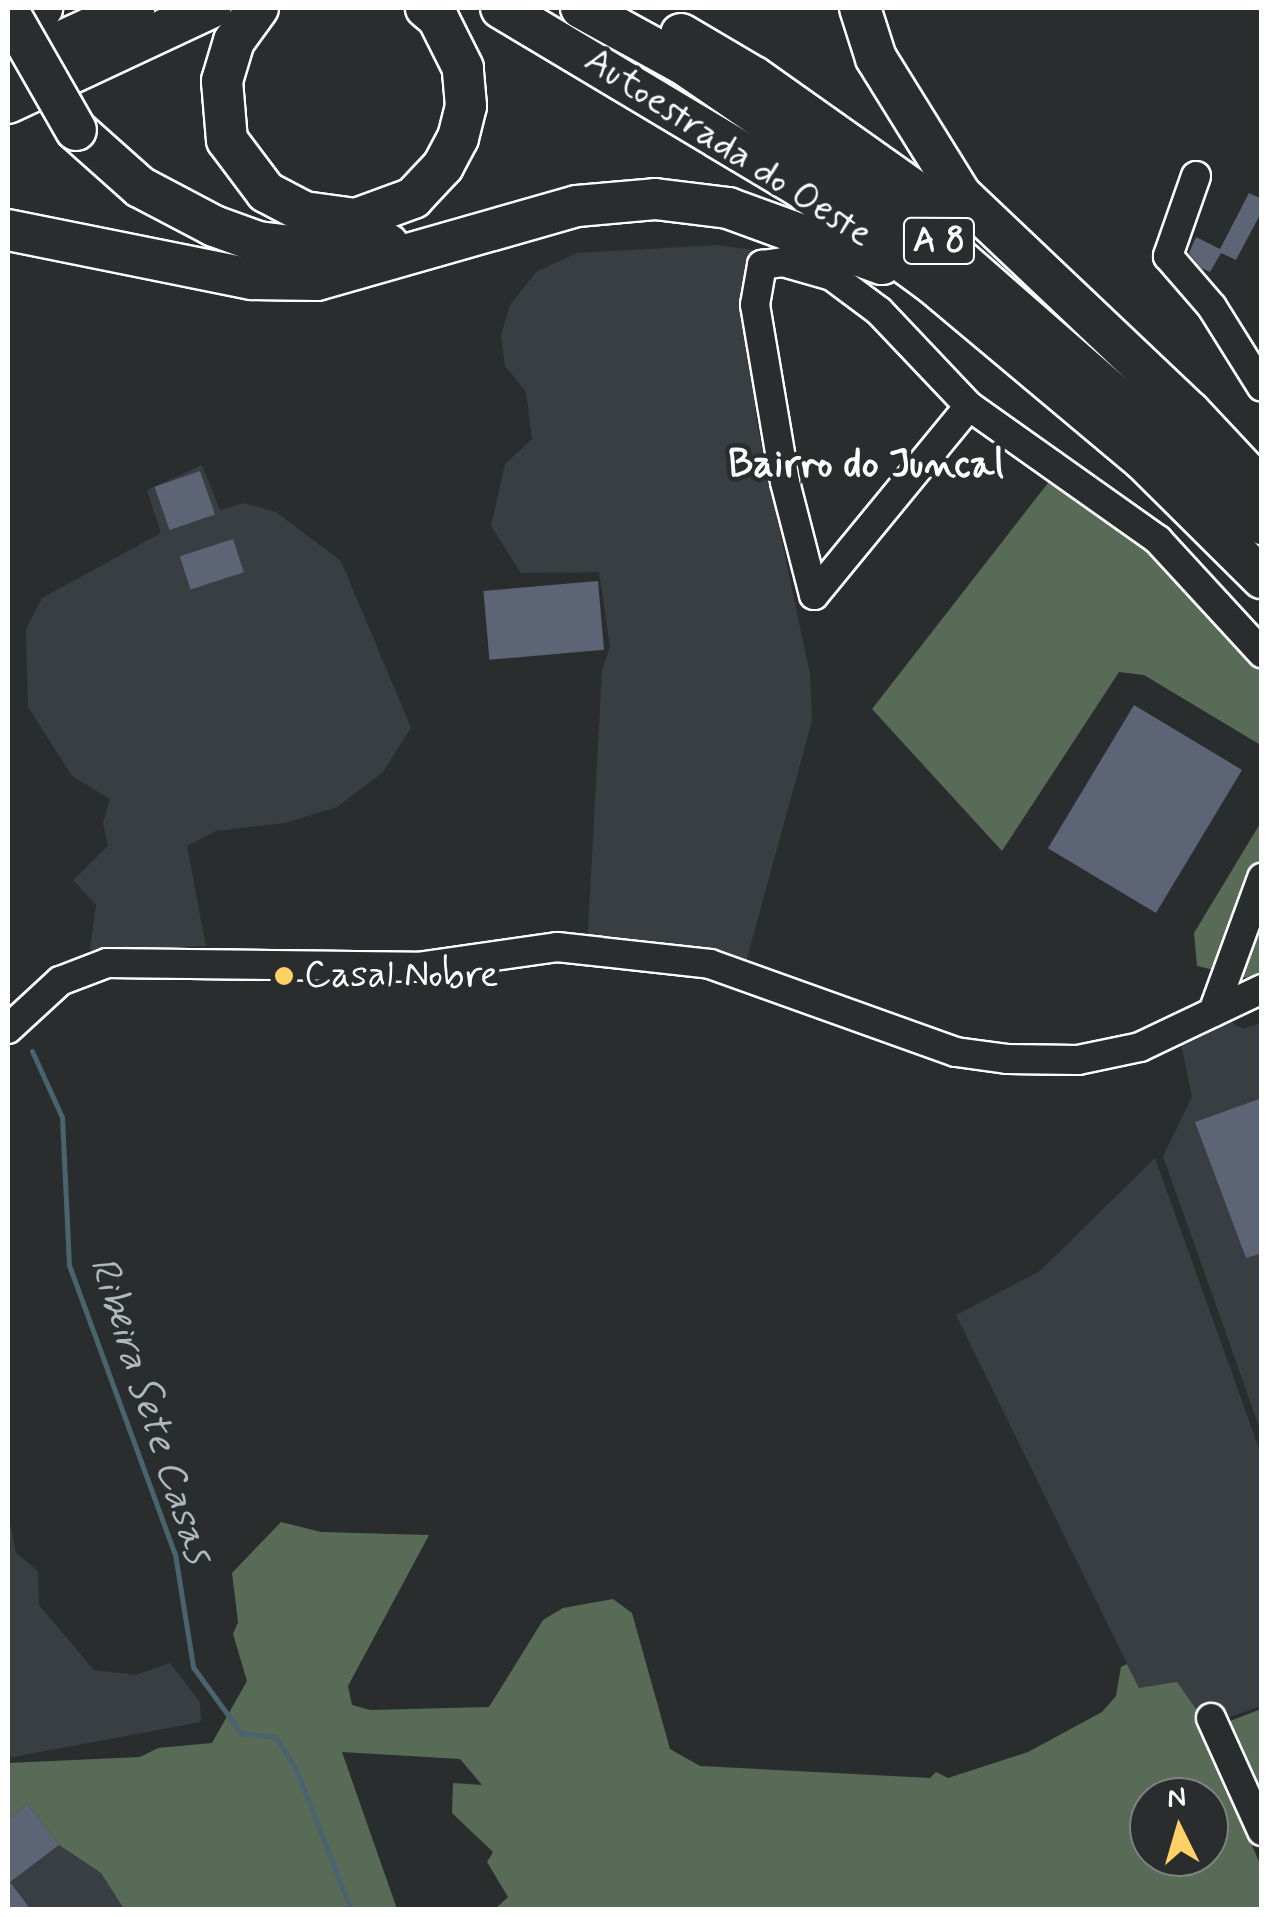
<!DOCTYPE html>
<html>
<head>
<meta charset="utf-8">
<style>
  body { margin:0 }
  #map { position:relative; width:1269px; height:1917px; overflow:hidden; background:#2a2d2e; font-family:Mynerve,sans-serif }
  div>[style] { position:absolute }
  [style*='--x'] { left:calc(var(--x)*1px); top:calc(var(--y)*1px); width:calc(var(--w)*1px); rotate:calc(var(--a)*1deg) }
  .built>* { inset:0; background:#393e43 }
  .green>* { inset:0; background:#586b56 }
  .stream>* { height:5px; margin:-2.5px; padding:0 2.5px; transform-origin:2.5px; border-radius:2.5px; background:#4a646f }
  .building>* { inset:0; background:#5d6475; transform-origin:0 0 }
  .roads { filter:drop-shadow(2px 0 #fff) drop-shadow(-2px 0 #fff) drop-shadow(0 2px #fff) drop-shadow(0 -2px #fff) }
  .minor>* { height:28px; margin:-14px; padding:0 14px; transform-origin:14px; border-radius:14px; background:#2a2d2e }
  .highway>* { height:40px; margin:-20px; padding:0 20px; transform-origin:20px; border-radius:20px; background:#2a2d2e }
  .bridges { filter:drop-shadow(2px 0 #fff) drop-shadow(-2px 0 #fff) drop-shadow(0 2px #fff) drop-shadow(0 -2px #fff) }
  .highway-bridge>* { height:40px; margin:-20px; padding:0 20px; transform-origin:20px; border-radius:20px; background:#2a2d2e }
  .dots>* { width:28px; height:28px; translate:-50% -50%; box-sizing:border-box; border:5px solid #2a2d2e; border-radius:50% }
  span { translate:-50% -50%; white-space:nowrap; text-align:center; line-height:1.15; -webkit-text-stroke:9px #2a2d2e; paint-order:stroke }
  .shield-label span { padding:2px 8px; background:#2a2d2e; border:2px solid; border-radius:8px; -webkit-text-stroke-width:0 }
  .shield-label { font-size:35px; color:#fff; font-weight:700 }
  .street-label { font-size:38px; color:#fff }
  .poi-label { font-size:38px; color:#fff }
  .left { translate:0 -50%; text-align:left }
  .neighbourhood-label { font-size:40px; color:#fff; font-weight:700 }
  .water-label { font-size:40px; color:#aeb9be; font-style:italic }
  .frame { position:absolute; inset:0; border:10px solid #fff; pointer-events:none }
  .north { position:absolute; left:1129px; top:1777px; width:100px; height:100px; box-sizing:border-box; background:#2a2d2e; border:2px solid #7f8182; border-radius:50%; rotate:355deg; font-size:28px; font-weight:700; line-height:40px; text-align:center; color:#fff }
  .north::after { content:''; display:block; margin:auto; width:35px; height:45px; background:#ffd166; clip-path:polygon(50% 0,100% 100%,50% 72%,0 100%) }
</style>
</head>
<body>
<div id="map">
  <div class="built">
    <div style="clip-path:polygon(718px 245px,753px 250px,748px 267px,756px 419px,810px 674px,812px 721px,743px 973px,587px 949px,602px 671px,610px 647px,599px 572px,521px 573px,491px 526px,505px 464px,532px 439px,526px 392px,505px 366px,501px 335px,510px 305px,536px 272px,577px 253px)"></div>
    <div style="clip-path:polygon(202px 465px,220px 510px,244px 503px,276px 512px,341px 561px,411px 728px,383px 772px,337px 807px,285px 823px,216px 831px,187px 846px,206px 946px,90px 950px,96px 905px,73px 880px,108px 846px,103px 823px,110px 799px,72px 776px,28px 707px,26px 629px,42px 598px,161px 533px,147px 490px)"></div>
    <div style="clip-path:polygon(1213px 1012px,1243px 1029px,1261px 1023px,1261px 1432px,1163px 1156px,1192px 1097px,1178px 1029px)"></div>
    <div style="clip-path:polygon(1155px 1158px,1261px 1454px,1261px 1706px,1207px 1725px,1139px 1688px,956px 1315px,1040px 1271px)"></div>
    <div style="clip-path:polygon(8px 1512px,16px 1553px,38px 1571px,39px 1605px,94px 1670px,136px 1675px,170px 1663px,200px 1702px,201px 1722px,8px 1758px)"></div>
    <div style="clip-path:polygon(28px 1804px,59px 1845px,101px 1873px,124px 1909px,8px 1910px,8px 1819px)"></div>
  </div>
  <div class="green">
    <div style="clip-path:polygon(1055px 474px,1261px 641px,1261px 763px,1259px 744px,1144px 675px,1119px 672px,1002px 851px,872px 709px)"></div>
    <div style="clip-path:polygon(1261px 822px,1261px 975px,1252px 979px,1197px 966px,1194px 933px)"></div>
    <div style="clip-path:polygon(evenodd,281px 1522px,321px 1532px,429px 1535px,348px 1686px,352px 1705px,370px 1710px,489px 1707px,543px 1620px,563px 1608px,613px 1599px,632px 1613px,670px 1749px,700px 1766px,930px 1778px,936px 1772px,948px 1778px,1028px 1752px,1102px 1712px,1116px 1696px,1121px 1667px,1127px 1664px,1139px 1688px,1177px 1682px,1207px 1725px,1211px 1752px,1261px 1866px,1261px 1909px,495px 1909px,508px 1897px,487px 1862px,493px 1852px,452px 1813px,453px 1783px,482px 1785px,460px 1759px,342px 1752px,397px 1909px,124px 1909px,101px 1873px,59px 1845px,28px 1804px,8px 1819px,8px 1763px,140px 1757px,158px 1748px,212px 1743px,247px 1681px,233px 1634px,238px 1622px,232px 1573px,281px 1522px,1149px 1797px,1209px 1797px,1209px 1857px,1149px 1857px,1149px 1797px)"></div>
    <div style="clip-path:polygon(1261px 1709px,1261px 1814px,1225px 1723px)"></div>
  </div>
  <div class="stream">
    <div style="--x:32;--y:1051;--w:72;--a:65.6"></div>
    <div style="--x:62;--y:1117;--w:148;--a:87.3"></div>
    <div style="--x:69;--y:1265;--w:308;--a:69.9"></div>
    <div style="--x:175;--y:1554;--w:114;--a:80.9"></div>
    <div style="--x:193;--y:1667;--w:82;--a:54"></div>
    <div style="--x:241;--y:1733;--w:35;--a:7"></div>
    <div style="--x:276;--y:1737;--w:38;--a:58"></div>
    <div style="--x:296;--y:1769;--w:151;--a:68.7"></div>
  </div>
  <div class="building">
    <div style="clip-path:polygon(1249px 193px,1262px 199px,1262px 211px,1236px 260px,1221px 253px,1210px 272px,1201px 268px,1189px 253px,1196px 237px,1220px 249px)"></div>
    <div style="left:200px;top:471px;width:46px;height:48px;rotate:71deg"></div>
    <div style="left:233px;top:539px;width:35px;height:56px;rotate:72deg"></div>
    <div style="left:598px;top:581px;width:69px;height:115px;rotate:85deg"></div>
    <div style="left:1134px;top:705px;width:126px;height:167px;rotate:31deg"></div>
    <div style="clip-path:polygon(1262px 1098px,1262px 1253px,1246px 1258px,1195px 1122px)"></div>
    <div style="clip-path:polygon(28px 1804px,59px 1845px,10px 1882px,31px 1910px,8px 1910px,8px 1819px)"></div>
  </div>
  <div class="roads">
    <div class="minor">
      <div style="--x:1196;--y:176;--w:85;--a:109.3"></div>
      <div style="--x:1168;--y:256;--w:67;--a:49.2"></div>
      <div style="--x:1212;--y:307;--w:94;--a:58"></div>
      <div style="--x:814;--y:595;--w:244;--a:-50.6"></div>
      <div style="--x:969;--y:406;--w:232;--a:35.3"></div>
      <div style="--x:1158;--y:540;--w:154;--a:47.4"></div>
      <div style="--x:814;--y:595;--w:117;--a:-104.4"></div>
      <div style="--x:785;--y:482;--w:180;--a:-99.6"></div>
      <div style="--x:755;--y:305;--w:41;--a:-80.1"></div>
      <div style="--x:762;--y:265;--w:21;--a:-8"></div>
      <div style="--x:783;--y:262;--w:51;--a:15.9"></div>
      <div style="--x:832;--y:276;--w:59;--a:36.7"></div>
      <div style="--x:879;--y:311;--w:131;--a:46.5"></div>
      <div style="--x:1213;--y:1012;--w:143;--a:-69.9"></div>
      <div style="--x:8;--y:1029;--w:71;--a:-42.7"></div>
      <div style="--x:60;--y:981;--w:50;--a:-21"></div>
      <div style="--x:107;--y:963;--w:310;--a:0.7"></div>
      <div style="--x:417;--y:967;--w:141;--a:-8.1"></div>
      <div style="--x:557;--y:947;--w:154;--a:6.3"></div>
      <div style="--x:710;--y:964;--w:261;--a:19.7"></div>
      <div style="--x:956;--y:1052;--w:51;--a:7.8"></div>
      <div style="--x:1007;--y:1059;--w:71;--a:0.8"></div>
      <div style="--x:1078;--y:1060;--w:63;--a:-11.8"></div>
      <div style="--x:1140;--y:1047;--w:135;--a:-25.4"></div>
      <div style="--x:1211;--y:1718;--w:124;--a:65.7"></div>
    </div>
    <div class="highway">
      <div style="--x:258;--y:8;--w:41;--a:126"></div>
      <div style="--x:234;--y:41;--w:42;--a:106.7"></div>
      <div style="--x:222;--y:81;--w:59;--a:85.2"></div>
      <div style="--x:227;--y:140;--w:65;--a:53.1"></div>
      <div style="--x:266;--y:192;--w:43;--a:27.8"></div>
      <div style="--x:304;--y:212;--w:52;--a:7.7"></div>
      <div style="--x:356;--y:219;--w:61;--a:-20.2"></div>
      <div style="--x:413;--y:198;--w:44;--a:-46.8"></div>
      <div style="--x:443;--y:166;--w:32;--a:-62"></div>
      <div style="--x:458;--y:138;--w:33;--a:-76"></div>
      <div style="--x:466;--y:106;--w:38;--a:-95"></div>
      <div style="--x:463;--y:68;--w:56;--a:-116.6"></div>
      <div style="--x:438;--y:18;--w:16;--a:-140"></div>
      <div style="--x:501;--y:8;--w:347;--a:30.9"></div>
      <div style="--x:799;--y:186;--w:165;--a:36.1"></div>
      <div style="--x:932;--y:283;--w:274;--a:40"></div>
      <div style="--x:1142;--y:459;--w:169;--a:44.8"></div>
      <div style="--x:581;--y:8;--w:116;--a:28.8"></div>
      <div style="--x:683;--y:64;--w:296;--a:34.4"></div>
      <div style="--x:927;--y:231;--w:445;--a:41.2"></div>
      <div style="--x:860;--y:8;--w:52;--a:72.3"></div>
      <div style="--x:876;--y:58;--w:161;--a:58.2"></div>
      <div style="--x:961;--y:195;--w:315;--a:43.5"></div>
      <div style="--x:1190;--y:412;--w:105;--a:46.9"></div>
      <div style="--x:8;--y:22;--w:37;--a:-22"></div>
      <div style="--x:681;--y:34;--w:85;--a:30.5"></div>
      <div style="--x:754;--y:77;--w:232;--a:35.3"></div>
      <div style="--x:8;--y:66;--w:139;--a:-24.7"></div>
      <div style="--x:8;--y:103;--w:224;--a:-25.1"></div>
      <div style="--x:76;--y:130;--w:86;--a:41.7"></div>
      <div style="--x:140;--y:187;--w:84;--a:27.8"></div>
      <div style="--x:214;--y:226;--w:47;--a:20"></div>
      <div style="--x:258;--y:242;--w:49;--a:7"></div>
      <div style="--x:307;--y:248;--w:81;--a:-2.8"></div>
      <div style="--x:8;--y:230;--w:249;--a:11.4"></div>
      <div style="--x:252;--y:279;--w:65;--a:0.9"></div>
      <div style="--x:317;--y:280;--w:270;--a:-15.9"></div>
      <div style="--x:577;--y:206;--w:78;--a:-5.1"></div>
      <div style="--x:655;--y:199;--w:74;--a:7"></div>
      <div style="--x:728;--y:208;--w:164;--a:20"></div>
    </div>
  </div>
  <div class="bridges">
    <div class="highway-bridge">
      <div style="--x:8;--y:11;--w:137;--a:60.3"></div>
    </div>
  </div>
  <div class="dots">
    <div style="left:284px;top:976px;background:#ffd166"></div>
  </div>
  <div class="shield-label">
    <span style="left:939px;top:241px">A 8</span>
  </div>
  <div class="street-label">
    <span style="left:728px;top:148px;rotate:33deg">Autoestrada do Oeste</span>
  </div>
  <div class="poi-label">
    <span class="left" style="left:304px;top:976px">Casal Nobre</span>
  </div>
  <div class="neighbourhood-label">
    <span style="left:866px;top:465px">Bairro do Juncal</span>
  </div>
  <div class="water-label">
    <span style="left:150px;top:1410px;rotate:72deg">Ribeira Sete Casas</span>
  </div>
  <div class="frame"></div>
  <div class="north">N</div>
</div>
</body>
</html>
